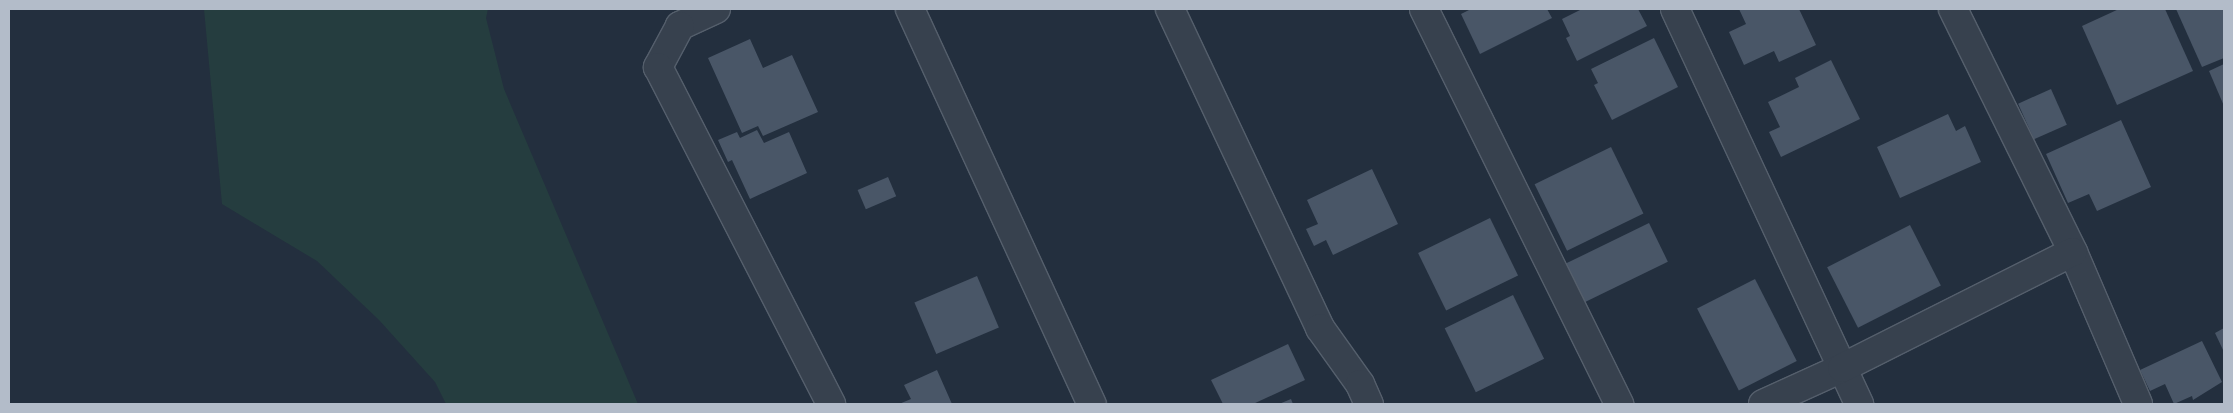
<!DOCTYPE html>
<html>
<head>
<meta charset="utf-8">
<style>
  body { margin:0 }
  #map { position:relative; width:2233px; height:413px; overflow:hidden; background:#232f3e; font-family:Karla,sans-serif }
  div>[style] { position:absolute }
  [style*='--x'] { left:calc(var(--x)*1px); top:calc(var(--y)*1px); width:calc(var(--w)*1px); rotate:calc(var(--a)*1deg) }
  .green>* { inset:0; background:#253d3f }
  .building>* { inset:0; background:#495667; transform-origin:0 0 }
  .roads { filter:drop-shadow(1px 0 #555f6c) drop-shadow(-1px 0 #555f6c) drop-shadow(0 1px #555f6c) drop-shadow(0 -1px #555f6c) }
  .street>* { height:28px; margin:-14px; padding:0 14px; transform-origin:14px; border-radius:14px; background:#37414e }
  span { translate:-50% -50%; white-space:nowrap; text-align:center; line-height:1.15; -webkit-text-stroke:4px #1c2633; paint-order:stroke }
  .frame { position:absolute; inset:0; border:10px solid #b3bcc9; pointer-events:none }
</style>
</head>
<body>
<div id="map">
  <div class="green">
    <div style="clip-path:polygon(204px 9px,488px 9px,486px 18px,504px 89px,638px 404px,446px 404px,435px 382px,379px 320px,317px 261px,222px 204px)"></div>
  </div>
  <div class="building">
    <div style="clip-path:polygon(1471px 9px,1547px 9px,1552px 18px,1480px 54px,1461px 14px)"></div>
    <div style="clip-path:polygon(1582px 9px,1638px 9px,1647px 26px,1577px 61px,1566px 38px,1570px 36px,1562px 19px)"></div>
    <div style="clip-path:polygon(1739px 9px,1799px 9px,1816px 45px,1779px 62px,1774px 51px,1744px 65px,1729px 32px,1746px 24px)"></div>
    <div style="clip-path:polygon(2119px 9px,2165px 9px,2193px 71px,2117px 105px,2082px 26px)"></div>
    <div style="clip-path:polygon(2176px 9px,2224px 9px,2224px 58px,2202px 67px)"></div>
    <div style="clip-path:polygon(1654px 38px,1678px 87px,1612px 120px,1594px 85px,1598px 83px,1591px 69px)"></div>
    <div style="clip-path:polygon(750px 39px,763px 68px,792px 55px,818px 112px,763px 136px,758px 126px,742px 133px,708px 58px)"></div>
    <div style="clip-path:polygon(1831px 60px,1860px 119px,1781px 157px,1769px 132px,1780px 127px,1768px 102px,1799px 87px,1795px 78px)"></div>
    <div style="clip-path:polygon(2224px 64px,2224px 106px,2209px 71px)"></div>
    <div style="left:2051px;top:89px;width:39px;height:36px;rotate:66deg"></div>
    <div style="clip-path:polygon(1948px 114px,1956px 131px,1965px 126px,1981px 162px,1900px 198px,1877px 147px)"></div>
    <div style="clip-path:polygon(2121px 120px,2151px 187px,2097px 211px,2089px 194px,2068px 203px,2046px 154px)"></div>
    <div style="clip-path:polygon(757px 130px,764px 143px,789px 132px,807px 173px,750px 199px,732px 160px,728px 162px,718px 140px,737px 132px,740px 138px)"></div>
    <div style="left:1611px;top:147px;width:74px;height:85px;rotate:64deg"></div>
    <div style="clip-path:polygon(1372px 169px,1398px 224px,1333px 255px,1326px 240px,1314px 246px,1306px 229px,1318px 224px,1307px 200px)"></div>
    <div style="left:888px;top:177px;width:21px;height:33px;rotate:67deg"></div>
    <div style="left:1490px;top:218px;width:64px;height:80px;rotate:64deg"></div>
    <div style="left:1649px;top:223px;width:43px;height:96px;rotate:64deg"></div>
    <div style="left:1910px;top:225px;width:68px;height:93px;rotate:63deg"></div>
    <div style="left:977px;top:276px;width:56px;height:68px;rotate:67deg"></div>
    <div style="left:1755px;top:279px;width:92px;height:65px;rotate:63deg"></div>
    <div style="left:1513px;top:295px;width:71px;height:76px;rotate:64deg"></div>
    <div style="clip-path:polygon(2224px 328px,2224px 352px,2215px 333px)"></div>
    <div style="clip-path:polygon(2202px 341px,2222px 382px,2193px 400px,2192px 396px,2174px 404px,2165px 384px,2150px 391px,2140px 370px)"></div>
    <div style="clip-path:polygon(1288px 344px,1305px 380px,1253px 404px,1223px 404px,1211px 380px)"></div>
    <div style="clip-path:polygon(937px 370px,952px 404px,899px 404px,911px 399px,904px 385px)"></div>
    <div style="clip-path:polygon(1291px 399px,1293px 404px,1279px 404px)"></div>
  </div>
  <div class="roads">
    <div class="street">
      <div style="--x:716;--y:9;--w:40;--a:155"></div>
      <div style="--x:680;--y:26;--w:47;--a:118.2"></div>
      <div style="--x:658;--y:67;--w:379;--a:62.8"></div>
      <div style="--x:910;--y:9;--w:435;--a:65.3"></div>
      <div style="--x:1170;--y:9;--w:353;--a:64.8"></div>
      <div style="--x:1320;--y:328;--w:69;--a:54.5"></div>
      <div style="--x:1360;--y:384;--w:22;--a:66"></div>
      <div style="--x:1424;--y:9;--w:441;--a:63.7"></div>
      <div style="--x:1675;--y:9;--w:436;--a:65"></div>
      <div style="--x:1953;--y:9;--w:271;--a:63.7"></div>
      <div style="--x:2073;--y:252;--w:165;--a:66.8"></div>
      <div style="--x:1763;--y:404;--w:87;--a:-24.5"></div>
      <div style="--x:1842;--y:368;--w:258;--a:-26.7"></div>
    </div>
  </div>
  <div class="frame"></div>
</div>
</body>
</html>
